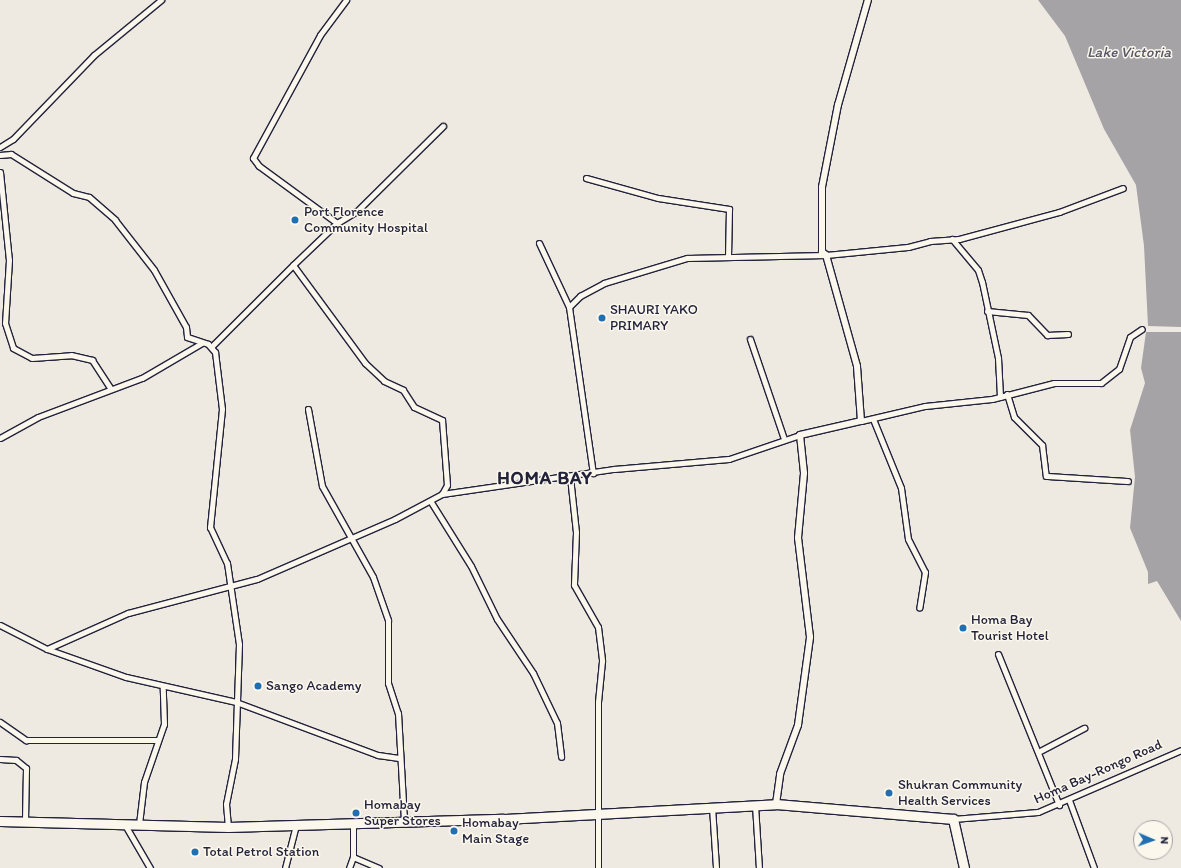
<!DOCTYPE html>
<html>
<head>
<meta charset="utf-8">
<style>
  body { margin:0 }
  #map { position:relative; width:1181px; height:868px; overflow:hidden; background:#eeeae2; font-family:Itim,sans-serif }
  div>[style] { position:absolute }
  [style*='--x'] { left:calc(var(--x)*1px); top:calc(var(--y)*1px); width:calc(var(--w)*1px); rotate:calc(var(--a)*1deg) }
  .water>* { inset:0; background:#a6a3a7 }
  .roads { filter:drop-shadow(1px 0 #22223b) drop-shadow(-1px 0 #22223b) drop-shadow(0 1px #22223b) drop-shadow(0 -1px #22223b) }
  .minor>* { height:5px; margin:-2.5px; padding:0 2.5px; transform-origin:2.5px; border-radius:2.5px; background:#fbf7ec }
  .tertiary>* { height:6px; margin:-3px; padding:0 3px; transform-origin:3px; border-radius:3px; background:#fbf7ec }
  .trunk>* { height:9px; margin:-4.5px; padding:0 4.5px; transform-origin:4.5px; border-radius:4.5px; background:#fbf7ec }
  .dots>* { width:11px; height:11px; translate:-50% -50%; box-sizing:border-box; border:2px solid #fbf7ec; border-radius:50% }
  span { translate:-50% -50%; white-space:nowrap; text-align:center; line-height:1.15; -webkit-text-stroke:3px #fbf7ec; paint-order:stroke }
  .poi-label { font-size:14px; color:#22223b }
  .left { translate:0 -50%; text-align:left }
  .street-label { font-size:14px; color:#22223b }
  .water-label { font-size:15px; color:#575666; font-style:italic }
  .district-label { font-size:18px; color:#22223b; font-weight:700; letter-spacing:1px }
  .north { position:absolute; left:1133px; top:820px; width:40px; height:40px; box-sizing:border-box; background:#fbf7ec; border:1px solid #a4a2a5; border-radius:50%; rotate:92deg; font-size:11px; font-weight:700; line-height:16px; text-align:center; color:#22223b }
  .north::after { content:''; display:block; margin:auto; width:14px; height:18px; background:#1f6fb2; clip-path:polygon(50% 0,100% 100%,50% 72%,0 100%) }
</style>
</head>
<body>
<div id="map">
  <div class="water">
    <div style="clip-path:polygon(1038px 0,1181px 0,1181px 327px,1148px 326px,1144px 246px,1136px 185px,1104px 129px,1065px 36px)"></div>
    <div style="clip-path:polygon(1146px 332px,1181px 332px,1181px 621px,1157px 581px,1148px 584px,1148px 572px,1130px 528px,1135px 477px,1130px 430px,1145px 383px,1141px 368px)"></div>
  </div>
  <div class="roads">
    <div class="minor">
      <div style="--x:0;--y:147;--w:15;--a:-32"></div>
      <div style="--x:13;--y:139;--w:117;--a:-46"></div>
      <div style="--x:94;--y:55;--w:87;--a:-39.4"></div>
      <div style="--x:0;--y:155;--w:11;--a:-5"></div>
      <div style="--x:11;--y:154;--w:73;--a:32.2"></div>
      <div style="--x:73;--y:193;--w:16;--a:14"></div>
      <div style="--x:89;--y:197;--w:35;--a:41"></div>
      <div style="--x:115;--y:220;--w:63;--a:52"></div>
      <div style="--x:154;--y:270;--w:65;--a:60.7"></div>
      <div style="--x:186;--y:327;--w:10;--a:84"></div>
      <div style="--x:187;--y:337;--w:22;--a:18"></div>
      <div style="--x:208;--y:344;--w:11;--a:49"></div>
      <div style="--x:215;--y:352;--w:57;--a:83"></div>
      <div style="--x:222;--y:409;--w:119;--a:95.8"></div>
      <div style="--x:210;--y:527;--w:40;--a:65"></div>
      <div style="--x:227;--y:563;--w:82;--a:81.6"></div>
      <div style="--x:239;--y:644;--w:115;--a:92"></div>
      <div style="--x:235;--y:759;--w:46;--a:101.3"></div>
      <div style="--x:226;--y:804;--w:23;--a:85"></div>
      <div style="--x:0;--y:172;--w:88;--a:84.2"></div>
      <div style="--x:9;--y:260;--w:63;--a:93.6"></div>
      <div style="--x:5;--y:323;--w:26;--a:72"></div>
      <div style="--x:13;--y:348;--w:21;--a:28"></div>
      <div style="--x:32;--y:358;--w:39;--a:-4"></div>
      <div style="--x:71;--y:355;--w:22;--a:13"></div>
      <div style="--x:92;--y:360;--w:33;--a:57"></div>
      <div style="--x:586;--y:178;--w:75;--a:15.5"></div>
      <div style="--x:658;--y:198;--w:72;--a:8.8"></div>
      <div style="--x:729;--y:209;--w:47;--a:91.2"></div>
      <div style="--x:337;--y:223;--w:97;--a:-143.8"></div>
      <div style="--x:259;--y:166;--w:10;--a:-127"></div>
      <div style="--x:253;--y:158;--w:140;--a:-61.4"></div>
      <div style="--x:320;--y:35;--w:44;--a:-53.4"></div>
      <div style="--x:952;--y:239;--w:40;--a:50"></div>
      <div style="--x:978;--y:270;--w:13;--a:72"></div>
      <div style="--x:982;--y:282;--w:78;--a:78.1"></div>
      <div style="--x:998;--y:358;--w:39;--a:87"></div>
      <div style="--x:539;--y:243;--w:71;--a:64.9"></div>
      <div style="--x:569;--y:307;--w:168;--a:81.8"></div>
      <div style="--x:293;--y:265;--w:122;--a:53.7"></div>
      <div style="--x:365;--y:363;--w:26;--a:43"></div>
      <div style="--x:384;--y:381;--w:21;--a:25"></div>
      <div style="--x:403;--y:390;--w:20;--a:57"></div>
      <div style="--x:414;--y:407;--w:31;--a:25"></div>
      <div style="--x:442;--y:420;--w:65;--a:85.6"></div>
      <div style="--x:447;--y:485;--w:10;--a:119"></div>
      <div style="--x:569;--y:307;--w:16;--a:-45"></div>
      <div style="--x:580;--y:296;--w:27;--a:-28"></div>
      <div style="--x:604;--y:283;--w:87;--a:-16.8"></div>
      <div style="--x:687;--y:258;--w:139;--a:-1.2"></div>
      <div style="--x:826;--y:255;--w:82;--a:-5.6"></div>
      <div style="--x:908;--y:247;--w:23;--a:-15"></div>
      <div style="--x:930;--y:241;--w:29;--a:-4"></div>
      <div style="--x:959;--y:239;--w:104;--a:-15.1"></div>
      <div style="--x:1059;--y:212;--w:68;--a:-20.6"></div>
      <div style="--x:987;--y:311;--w:41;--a:5.6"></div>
      <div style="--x:1028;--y:315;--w:28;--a:46"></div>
      <div style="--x:1047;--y:335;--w:21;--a:-3"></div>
      <div style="--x:750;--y:339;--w:106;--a:71.2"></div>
      <div style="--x:212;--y:346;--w:115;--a:-45"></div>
      <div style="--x:293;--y:265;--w:61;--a:-43.7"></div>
      <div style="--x:337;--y:223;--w:23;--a:-31"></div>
      <div style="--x:357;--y:211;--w:121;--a:-44.7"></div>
      <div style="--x:1007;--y:394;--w:24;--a:73"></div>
      <div style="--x:1014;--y:417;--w:40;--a:45"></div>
      <div style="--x:1042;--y:445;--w:31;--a:83"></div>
      <div style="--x:1046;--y:476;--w:82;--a:3.5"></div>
      <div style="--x:308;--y:409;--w:78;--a:79.7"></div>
      <div style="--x:322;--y:486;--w:104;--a:60.7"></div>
      <div style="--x:373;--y:577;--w:46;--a:70.8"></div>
      <div style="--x:388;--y:620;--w:63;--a:90"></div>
      <div style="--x:388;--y:683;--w:32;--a:72"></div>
      <div style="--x:398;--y:713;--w:108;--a:86.8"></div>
      <div style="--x:873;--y:419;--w:74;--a:67.9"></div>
      <div style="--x:901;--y:488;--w:51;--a:82.2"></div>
      <div style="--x:908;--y:539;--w:37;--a:63"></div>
      <div style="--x:925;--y:572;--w:36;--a:99"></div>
      <div style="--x:861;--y:421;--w:66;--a:-13.2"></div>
      <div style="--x:925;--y:406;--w:67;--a:-6"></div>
      <div style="--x:992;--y:399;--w:64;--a:-14.5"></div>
      <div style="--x:1054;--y:383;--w:47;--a:0"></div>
      <div style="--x:1101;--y:383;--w:23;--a:-38"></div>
      <div style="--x:1119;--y:369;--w:34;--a:-71"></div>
      <div style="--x:1130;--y:337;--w:14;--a:-34"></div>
      <div style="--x:0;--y:438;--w:43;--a:-28.9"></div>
      <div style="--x:38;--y:417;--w:111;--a:-20.6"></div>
      <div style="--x:142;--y:378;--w:69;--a:-30.3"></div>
      <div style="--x:570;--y:477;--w:55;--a:83.8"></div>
      <div style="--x:576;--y:532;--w:53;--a:92.2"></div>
      <div style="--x:574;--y:585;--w:48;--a:60.3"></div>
      <div style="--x:598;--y:627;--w:34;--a:83"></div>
      <div style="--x:602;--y:661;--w:41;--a:95.6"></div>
      <div style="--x:598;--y:702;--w:166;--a:90"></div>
      <div style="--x:431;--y:502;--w:75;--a:58"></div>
      <div style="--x:471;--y:566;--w:59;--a:63.9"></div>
      <div style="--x:497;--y:619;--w:65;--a:56.3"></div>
      <div style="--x:533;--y:673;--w:55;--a:64.4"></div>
      <div style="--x:557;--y:723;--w:34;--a:83"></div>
      <div style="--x:0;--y:625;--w:53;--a:27.1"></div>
      <div style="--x:47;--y:649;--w:84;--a:19.5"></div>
      <div style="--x:126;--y:677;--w:113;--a:12.8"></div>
      <div style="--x:236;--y:702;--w:152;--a:20.5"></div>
      <div style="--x:378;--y:755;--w:21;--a:8"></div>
      <div style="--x:47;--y:649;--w:89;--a:-24"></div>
      <div style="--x:128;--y:613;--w:133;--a:-14.8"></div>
      <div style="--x:257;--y:579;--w:150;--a:-23.5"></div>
      <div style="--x:395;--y:519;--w:53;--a:-28"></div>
      <div style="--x:442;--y:494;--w:174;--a:-8.3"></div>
      <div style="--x:614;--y:469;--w:115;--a:-5"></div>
      <div style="--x:729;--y:459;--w:75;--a:-18.7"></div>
      <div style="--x:998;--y:654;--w:163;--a:68"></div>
      <div style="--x:0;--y:722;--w:32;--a:35"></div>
      <div style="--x:26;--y:740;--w:132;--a:0"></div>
      <div style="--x:1040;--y:751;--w:50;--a:-27.6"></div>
      <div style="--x:0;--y:759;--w:16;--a:4"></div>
      <div style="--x:16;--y:760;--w:13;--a:39"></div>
      <div style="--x:26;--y:768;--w:53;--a:91.1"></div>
      <div style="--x:1069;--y:800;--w:72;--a:69.8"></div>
      <div style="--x:755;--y:805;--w:63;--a:86.4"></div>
      <div style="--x:712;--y:807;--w:61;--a:86.2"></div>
      <div style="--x:953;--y:819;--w:85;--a:-4.7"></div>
      <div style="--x:1038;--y:812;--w:156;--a:-23.4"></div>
      <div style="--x:353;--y:822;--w:35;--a:90"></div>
      <div style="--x:353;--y:857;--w:28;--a:23"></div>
      <div style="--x:139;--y:824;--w:42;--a:-83.2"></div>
      <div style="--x:144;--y:782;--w:61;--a:-71"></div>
      <div style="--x:164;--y:724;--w:36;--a:-92"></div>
      <div style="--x:125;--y:825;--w:50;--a:59.8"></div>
      <div style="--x:285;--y:868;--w:44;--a:-75.7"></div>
      <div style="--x:349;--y:868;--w:12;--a:-70"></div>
    </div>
    <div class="tertiary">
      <div style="--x:776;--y:804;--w:30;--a:-82"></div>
      <div style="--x:780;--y:774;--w:52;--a:-69.8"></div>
      <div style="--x:798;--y:725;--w:89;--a:-82.2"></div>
      <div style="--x:810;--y:637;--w:100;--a:-96.9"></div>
      <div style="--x:798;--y:538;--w:65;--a:-84.7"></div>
      <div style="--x:804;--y:473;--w:38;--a:-96"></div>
      <div style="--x:800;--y:435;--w:63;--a:-12.9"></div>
      <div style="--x:861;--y:421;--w:55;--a:-94.2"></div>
      <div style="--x:857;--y:366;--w:115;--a:-105.6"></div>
      <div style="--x:826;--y:255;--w:5;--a:-143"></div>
      <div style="--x:822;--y:252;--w:65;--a:-90"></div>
      <div style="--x:822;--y:187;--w:84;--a:-79"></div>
      <div style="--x:838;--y:105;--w:109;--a:-74.1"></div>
    </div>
    <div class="trunk">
      <div style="--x:0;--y:821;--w:228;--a:1.5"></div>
      <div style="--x:228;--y:827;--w:275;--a:-1.7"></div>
      <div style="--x:503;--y:819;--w:273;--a:-3.1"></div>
      <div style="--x:776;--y:804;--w:178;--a:4.8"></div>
      <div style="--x:953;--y:819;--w:50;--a:77.3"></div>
    </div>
  </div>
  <div class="dots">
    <div style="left:295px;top:220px;background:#1f6fb2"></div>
    <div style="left:602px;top:318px;background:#1f6fb2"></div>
    <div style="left:963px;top:628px;background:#1f6fb2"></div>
    <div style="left:258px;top:686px;background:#1f6fb2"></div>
    <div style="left:889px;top:793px;background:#1f6fb2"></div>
    <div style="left:356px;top:813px;background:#1f6fb2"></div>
    <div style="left:454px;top:831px;background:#1f6fb2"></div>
    <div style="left:195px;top:852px;background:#1f6fb2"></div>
  </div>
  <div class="poi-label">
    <span class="left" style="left:304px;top:220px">Port Florence<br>Community Hospital</span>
    <span class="left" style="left:610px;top:318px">SHAURI YAKO<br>PRIMARY</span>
    <span class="left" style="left:971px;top:628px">Homa Bay<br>Tourist Hotel</span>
    <span class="left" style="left:266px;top:686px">Sango Academy</span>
    <span class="left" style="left:898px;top:793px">Shukran Community<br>Health Services</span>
    <span class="left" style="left:364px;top:813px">Homabay<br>Super Stores</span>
    <span class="left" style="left:462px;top:831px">Homabay<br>Main Stage</span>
    <span class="left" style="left:203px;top:852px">Total Petrol Station</span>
  </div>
  <div class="street-label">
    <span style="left:1098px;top:772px;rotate:-24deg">Homa Bay-Rongo Road</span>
  </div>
  <div class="water-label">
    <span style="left:1129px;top:53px">Lake Victoria</span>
  </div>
  <div class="district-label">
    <span style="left:545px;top:478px">HOMA BAY</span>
  </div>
  <div class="north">N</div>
</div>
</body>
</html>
